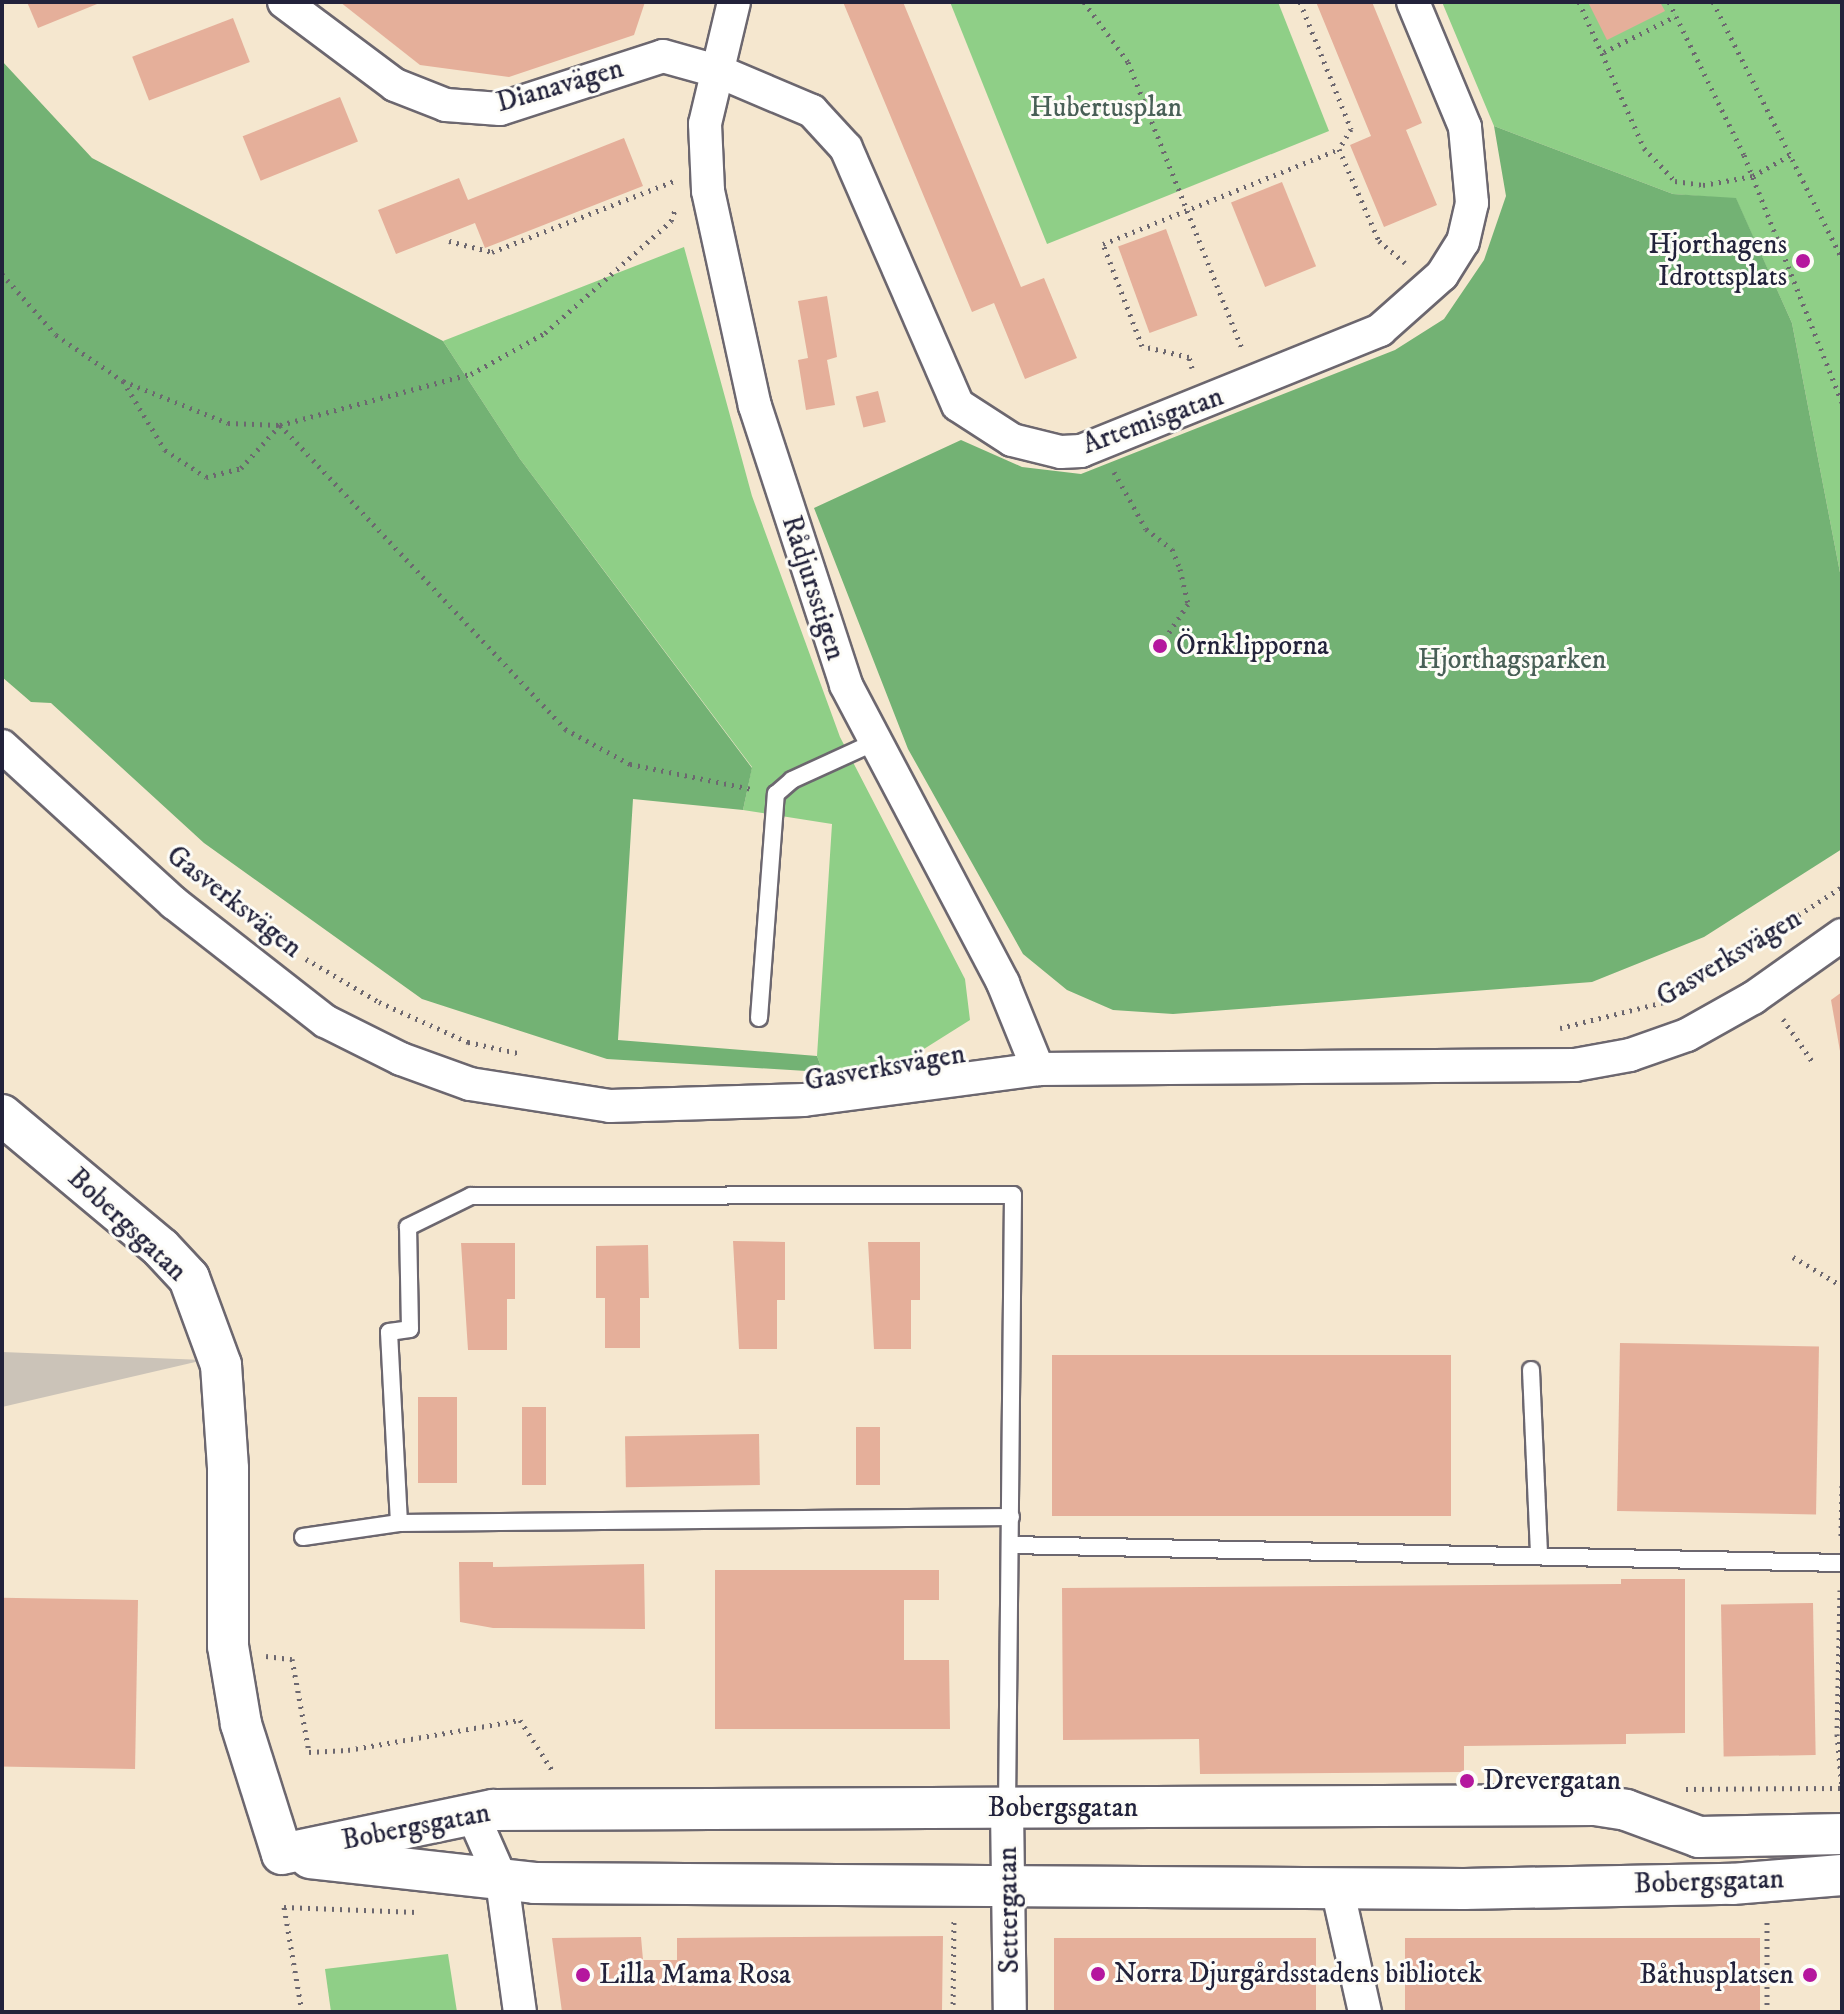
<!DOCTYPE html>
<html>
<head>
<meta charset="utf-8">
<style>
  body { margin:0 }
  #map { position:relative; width:1844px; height:2014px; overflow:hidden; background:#f5e7cf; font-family:"IM FELL DW Pica",serif }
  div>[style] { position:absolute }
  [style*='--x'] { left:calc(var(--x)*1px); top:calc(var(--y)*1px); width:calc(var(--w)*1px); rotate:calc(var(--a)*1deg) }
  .industrial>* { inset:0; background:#cbc3b8 }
  .green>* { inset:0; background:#8fcf87 }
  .forest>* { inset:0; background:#73b274 }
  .building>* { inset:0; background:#e5af9a; transform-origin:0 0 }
  .path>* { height:5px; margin-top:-2.5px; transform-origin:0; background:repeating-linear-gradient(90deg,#6c676f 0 2px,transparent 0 8px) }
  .roads { filter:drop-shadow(2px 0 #6c676f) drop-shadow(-2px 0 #6c676f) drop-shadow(0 2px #6c676f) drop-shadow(0 -2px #6c676f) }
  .service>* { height:16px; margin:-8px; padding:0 8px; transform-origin:8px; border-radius:8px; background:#fff }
  .minor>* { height:32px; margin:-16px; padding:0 16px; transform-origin:16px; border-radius:16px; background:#fff }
  .tertiary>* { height:40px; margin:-20px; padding:0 20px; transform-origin:20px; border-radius:20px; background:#fff }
  .dots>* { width:22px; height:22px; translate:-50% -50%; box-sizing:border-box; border:4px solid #fdfcf7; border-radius:50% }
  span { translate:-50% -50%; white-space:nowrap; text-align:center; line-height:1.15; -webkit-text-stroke:6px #fdfcf7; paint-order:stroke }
  .street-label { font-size:28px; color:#22223b }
  .park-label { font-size:28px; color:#485f56 }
  .poi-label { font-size:28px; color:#22223b }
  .right { translate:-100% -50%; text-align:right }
  .left { translate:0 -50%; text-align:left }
  .frame { position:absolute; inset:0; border:4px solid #22223b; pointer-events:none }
</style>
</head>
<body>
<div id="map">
  <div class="industrial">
    <div style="clip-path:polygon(2px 1352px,204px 1360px,2px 1407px)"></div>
  </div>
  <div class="green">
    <div style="clip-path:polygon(950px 2px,1278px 2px,1329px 131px,1047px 244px)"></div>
    <div style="clip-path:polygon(1442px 2px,1842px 2px,1842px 583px,1792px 323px,1736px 199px,1673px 194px,1494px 126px)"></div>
    <div style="clip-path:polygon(684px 247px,752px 496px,840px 737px,965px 979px,970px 1020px,908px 1059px,823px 1072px,817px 1056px,832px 824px,743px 810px,752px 767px,520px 459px,443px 341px)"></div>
    <div style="clip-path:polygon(448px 1954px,457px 2012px,331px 2012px,325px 1969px)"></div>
  </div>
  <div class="forest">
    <div style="clip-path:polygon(2px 61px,92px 158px,443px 341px,520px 459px,752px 768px,743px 810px,633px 799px,618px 1040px,817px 1056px,823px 1072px,607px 1059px,422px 999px,204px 843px,51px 703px,31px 702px,2px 677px)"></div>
    <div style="clip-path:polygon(1494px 126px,1673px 194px,1736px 198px,1792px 323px,1842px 583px,1842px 849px,1704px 937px,1592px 982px,1173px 1014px,1113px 1010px,1067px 990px,1023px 954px,908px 749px,814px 508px,961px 440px,1022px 467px,1081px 474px,1395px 350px,1444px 319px,1484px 260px,1506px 196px)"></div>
  </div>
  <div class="building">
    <div style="clip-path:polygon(27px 2px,102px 2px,38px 28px)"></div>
    <div style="clip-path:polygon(340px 2px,645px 2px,634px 35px,509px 77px,420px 65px)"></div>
    <div style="clip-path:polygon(843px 2px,903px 2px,1021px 287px,1044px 278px,1077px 358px,1025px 379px,994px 303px,972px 312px)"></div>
    <div style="clip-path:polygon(1316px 2px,1372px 2px,1422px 123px,1406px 130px,1437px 205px,1384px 227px,1350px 145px,1371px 136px)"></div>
    <div style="clip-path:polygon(1588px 2px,1660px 2px,1665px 11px,1607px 40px)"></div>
    <div style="left:233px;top:18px;width:47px;height:108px;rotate:69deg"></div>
    <div style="left:340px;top:97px;width:48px;height:105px;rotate:68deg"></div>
    <div style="clip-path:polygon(624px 138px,643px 186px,485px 248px,475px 223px,396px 254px,378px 210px,459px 178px,468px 200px)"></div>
    <div style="left:1282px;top:182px;width:91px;height:55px;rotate:68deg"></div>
    <div style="left:1166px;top:229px;width:92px;height:51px;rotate:70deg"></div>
    <div style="clip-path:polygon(827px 296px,837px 357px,827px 360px,835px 405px,806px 410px,798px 360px,808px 358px,798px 301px)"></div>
    <div style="left:878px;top:391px;width:32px;height:23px;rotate:76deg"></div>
    <div style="clip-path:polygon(1842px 992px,1842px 1051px,1840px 1051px,1831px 1000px)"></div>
    <div style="clip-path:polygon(733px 1241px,785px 1242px,785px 1300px,777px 1300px,777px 1349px,739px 1349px)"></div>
    <div style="clip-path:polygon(868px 1242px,920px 1242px,920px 1300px,911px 1300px,911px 1349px,874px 1349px)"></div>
    <div style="clip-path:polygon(461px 1243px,515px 1243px,515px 1299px,507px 1299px,507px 1350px,468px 1350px)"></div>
    <div style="clip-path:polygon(648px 1245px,649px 1298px,640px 1298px,640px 1348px,605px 1348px,605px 1298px,596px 1298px,596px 1246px)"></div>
    <div style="left:1620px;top:1343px;width:199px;height:168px;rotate:1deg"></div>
    <div style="left:1052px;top:1355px;width:399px;height:161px"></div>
    <div style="left:418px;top:1397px;width:39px;height:86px"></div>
    <div style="left:522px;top:1407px;width:24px;height:78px"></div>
    <div style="left:856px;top:1427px;width:24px;height:58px"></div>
    <div style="left:759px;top:1434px;width:51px;height:134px;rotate:89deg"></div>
    <div style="clip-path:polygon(459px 1562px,493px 1562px,493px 1567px,644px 1564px,645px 1629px,493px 1628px,460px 1622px)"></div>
    <div style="clip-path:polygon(715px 1570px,939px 1570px,939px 1600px,904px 1600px,904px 1660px,949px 1660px,950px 1729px,715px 1729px)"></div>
    <div style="clip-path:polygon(1621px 1579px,1685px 1579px,1685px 1733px,1626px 1734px,1626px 1744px,1464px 1746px,1464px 1772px,1200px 1774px,1199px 1739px,1063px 1740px,1062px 1588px,1621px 1584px)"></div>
    <div style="left:138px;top:1600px;width:169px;height:136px;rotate:91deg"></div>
    <div style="left:1813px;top:1603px;width:152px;height:92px;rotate:89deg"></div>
    <div style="clip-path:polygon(943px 1936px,942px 2012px,562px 2012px,552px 1938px,641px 1937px,643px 1960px,677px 1960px,677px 1938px)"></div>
    <div style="left:1054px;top:1938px;width:262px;height:74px"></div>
    <div style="left:1405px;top:1938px;width:355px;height:74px"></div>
  </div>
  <div class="path">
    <div style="--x:1084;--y:2;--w:74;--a:53.7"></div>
    <div style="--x:1128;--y:62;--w:308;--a:68.3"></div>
    <div style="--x:1300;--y:2;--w:137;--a:68.1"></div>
    <div style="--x:1351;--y:129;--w:23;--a:121"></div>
    <div style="--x:1339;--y:149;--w:100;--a:66.5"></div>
    <div style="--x:1379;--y:241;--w:34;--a:40"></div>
    <div style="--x:1579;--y:2;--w:160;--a:66"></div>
    <div style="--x:1644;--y:148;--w:45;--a:46.8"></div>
    <div style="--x:1675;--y:181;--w:28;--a:8"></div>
    <div style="--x:1703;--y:185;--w:51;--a:-10.2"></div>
    <div style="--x:1753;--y:176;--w:43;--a:-29.6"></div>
    <div style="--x:1669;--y:2;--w:170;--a:63.9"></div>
    <div style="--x:1744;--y:155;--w:266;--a:68.4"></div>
    <div style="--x:1713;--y:2;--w:287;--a:63.3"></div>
    <div style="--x:1604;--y:52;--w:80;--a:-26.6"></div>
    <div style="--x:449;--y:241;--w:44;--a:14.3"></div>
    <div style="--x:492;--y:252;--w:195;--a:-21.3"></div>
    <div style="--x:2;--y:274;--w:81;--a:48.5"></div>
    <div style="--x:56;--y:335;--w:81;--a:34.5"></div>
    <div style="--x:123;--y:381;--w:113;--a:21.8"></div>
    <div style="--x:228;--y:423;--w:52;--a:2.2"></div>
    <div style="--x:280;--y:425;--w:198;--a:-15"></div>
    <div style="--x:471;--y:374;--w:85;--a:-29"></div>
    <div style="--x:545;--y:333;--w:169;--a:-41.6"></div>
    <div style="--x:671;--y:221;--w:15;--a:-70"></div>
    <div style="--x:1192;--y:368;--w:11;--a:-105"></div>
    <div style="--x:1189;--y:357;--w:48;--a:-166.8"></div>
    <div style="--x:1142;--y:346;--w:109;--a:-110.9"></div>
    <div style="--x:1103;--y:244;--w:254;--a:-21.9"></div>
    <div style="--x:123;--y:381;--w:81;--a:58.7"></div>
    <div style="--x:165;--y:450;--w:49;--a:33.4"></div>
    <div style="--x:206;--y:477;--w:36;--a:-14"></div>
    <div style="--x:241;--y:468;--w:58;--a:-47.8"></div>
    <div style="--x:280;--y:425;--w:417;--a:46.8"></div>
    <div style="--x:565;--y:729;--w:74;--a:28.3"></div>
    <div style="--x:630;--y:764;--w:125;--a:11.6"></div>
    <div style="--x:1114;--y:472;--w:65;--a:60.7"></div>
    <div style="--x:1146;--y:529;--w:33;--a:38"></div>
    <div style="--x:1172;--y:549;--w:22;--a:68"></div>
    <div style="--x:1180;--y:569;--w:36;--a:77"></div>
    <div style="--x:1188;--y:604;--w:50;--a:123.7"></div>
    <div style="--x:306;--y:959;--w:85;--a:30.5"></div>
    <div style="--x:379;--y:1002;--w:98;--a:24.2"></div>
    <div style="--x:468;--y:1042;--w:55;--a:12.5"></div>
    <div style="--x:1783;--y:1019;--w:55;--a:55.4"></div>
    <div style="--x:1560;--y:1028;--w:107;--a:-14"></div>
    <div style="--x:1664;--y:1002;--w:212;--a:-32.9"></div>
    <div style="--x:1793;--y:1257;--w:57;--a:30.6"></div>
    <div style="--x:1841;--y:1536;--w:51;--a:-88.9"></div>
    <div style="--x:1840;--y:1590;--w:144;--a:91.2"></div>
    <div style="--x:1837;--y:1734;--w:55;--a:84.8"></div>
    <div style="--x:266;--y:1656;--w:26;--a:7"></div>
    <div style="--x:292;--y:1659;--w:95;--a:79.6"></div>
    <div style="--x:309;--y:1752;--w:39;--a:-3"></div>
    <div style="--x:348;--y:1750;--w:175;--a:-9.9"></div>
    <div style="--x:520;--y:1720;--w:59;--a:57.4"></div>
    <div style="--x:1686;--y:1789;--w:156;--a:-0.4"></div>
    <div style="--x:302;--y:2012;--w:107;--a:-99.7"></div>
    <div style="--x:284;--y:1907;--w:133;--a:2.2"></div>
    <div style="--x:953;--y:2012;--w:91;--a:-89.4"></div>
    <div style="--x:1767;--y:2012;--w:95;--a:-90"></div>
  </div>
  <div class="roads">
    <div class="service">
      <div style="--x:759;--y:1018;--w:225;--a:-85.7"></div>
      <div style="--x:776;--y:794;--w:21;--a:-41"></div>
      <div style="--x:792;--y:780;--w:89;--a:-24.6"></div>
      <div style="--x:1531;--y:1370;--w:182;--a:87.5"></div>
      <div style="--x:399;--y:1523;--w:191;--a:-93"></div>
      <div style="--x:389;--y:1332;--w:21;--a:-8"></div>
      <div style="--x:410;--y:1329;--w:102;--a:-91.1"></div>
      <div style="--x:408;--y:1227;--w:70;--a:-26.2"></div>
      <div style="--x:471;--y:1196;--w:542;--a:-0.11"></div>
      <div style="--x:1013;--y:1195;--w:612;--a:90.56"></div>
      <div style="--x:303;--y:1537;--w:97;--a:-8.3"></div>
      <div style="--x:399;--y:1523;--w:612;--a:-0.56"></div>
      <div style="--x:1010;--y:1545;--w:832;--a:1.24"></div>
    </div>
    <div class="minor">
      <div style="--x:284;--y:2;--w:139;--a:36.8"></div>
      <div style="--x:395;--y:85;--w:55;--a:21.4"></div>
      <div style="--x:446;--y:105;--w:54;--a:4.2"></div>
      <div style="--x:500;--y:109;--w:171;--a:-18"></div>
      <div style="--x:663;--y:56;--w:59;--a:15.7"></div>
      <div style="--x:720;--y:72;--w:100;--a:23"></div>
      <div style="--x:812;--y:111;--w:50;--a:47.4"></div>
      <div style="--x:846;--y:148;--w:280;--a:66.5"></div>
      <div style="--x:958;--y:405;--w:64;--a:32.9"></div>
      <div style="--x:1012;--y:440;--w:50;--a:13.8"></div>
      <div style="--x:1061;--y:452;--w:20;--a:-3"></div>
      <div style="--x:1081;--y:451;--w:323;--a:-22"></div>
      <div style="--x:1380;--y:330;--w:83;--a:-41.6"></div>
      <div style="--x:1442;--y:275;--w:39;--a:-58"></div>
      <div style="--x:1463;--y:242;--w:40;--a:-77"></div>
      <div style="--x:1472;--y:203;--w:76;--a:-95.3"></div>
      <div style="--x:1465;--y:127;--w:135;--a:-112.6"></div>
      <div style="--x:734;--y:2;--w:125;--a:103.4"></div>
      <div style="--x:705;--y:124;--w:67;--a:87.4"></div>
      <div style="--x:708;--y:191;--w:220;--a:77.7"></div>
      <div style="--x:755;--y:406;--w:293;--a:71.9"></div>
      <div style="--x:846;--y:685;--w:337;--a:62.2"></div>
      <div style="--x:1003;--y:983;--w:93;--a:67.9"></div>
      <div style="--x:2;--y:746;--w:233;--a:42.4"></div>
      <div style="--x:174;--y:903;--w:192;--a:38"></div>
      <div style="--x:325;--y:1021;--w:85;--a:26.6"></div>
      <div style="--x:401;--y:1059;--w:73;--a:19.9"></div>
      <div style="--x:470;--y:1084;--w:142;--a:8.9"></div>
      <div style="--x:610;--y:1106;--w:194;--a:-1.8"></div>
      <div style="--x:804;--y:1100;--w:236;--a:-7.5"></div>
      <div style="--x:1038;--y:1069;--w:537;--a:-0.43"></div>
      <div style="--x:1575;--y:1065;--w:56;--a:-10.3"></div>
      <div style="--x:1630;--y:1055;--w:60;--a:-19.3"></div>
      <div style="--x:1687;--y:1035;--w:76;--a:-29.3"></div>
      <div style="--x:1753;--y:998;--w:109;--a:-35.3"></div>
      <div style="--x:1007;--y:1809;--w:203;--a:89.2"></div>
      <div style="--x:472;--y:1813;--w:74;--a:66.2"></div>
      <div style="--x:502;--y:1881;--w:132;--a:82.2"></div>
      <div style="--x:1337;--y:1888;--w:127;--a:77.3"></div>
    </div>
    <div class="tertiary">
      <div style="--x:2;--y:1115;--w:207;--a:39.9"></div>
      <div style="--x:161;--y:1248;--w:41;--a:47"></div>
      <div style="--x:189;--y:1278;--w:93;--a:69.8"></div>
      <div style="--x:221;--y:1365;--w:104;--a:86.1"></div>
      <div style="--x:228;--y:1469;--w:177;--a:90"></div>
      <div style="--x:228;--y:1646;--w:79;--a:80.5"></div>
      <div style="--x:241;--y:1724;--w:136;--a:72.5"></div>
      <div style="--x:282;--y:1854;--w:216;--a:-11.8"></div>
      <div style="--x:493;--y:1810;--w:1102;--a:-0.26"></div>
      <div style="--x:1595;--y:1805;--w:31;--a:9"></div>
      <div style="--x:1626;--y:1810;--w:78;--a:20.3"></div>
      <div style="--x:1699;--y:1837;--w:143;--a:-1.2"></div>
      <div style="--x:310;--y:1858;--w:226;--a:6.3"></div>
      <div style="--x:535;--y:1883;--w:929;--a:0.37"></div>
      <div style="--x:1464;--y:1889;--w:268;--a:-1.1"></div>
      <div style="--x:1732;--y:1884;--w:110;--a:-4.7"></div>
    </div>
  </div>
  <div class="dots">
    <div style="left:1803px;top:261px;background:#b5179e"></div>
    <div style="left:1160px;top:646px;background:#b5179e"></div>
    <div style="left:1467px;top:1781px;background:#b5179e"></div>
    <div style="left:1098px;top:1974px;background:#b5179e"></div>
    <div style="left:583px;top:1975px;background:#b5179e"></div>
    <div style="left:1810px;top:1975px;background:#b5179e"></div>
  </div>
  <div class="street-label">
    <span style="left:560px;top:86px;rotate:-16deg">Dianavägen</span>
    <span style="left:1153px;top:421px;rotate:-20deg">Artemisgatan</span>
    <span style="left:813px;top:588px;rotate:72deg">Rådjursstigen</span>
    <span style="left:234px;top:902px;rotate:38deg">Gasverksvägen</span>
    <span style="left:1729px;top:958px;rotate:-31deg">Gasverksvägen</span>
    <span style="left:885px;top:1068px;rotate:-10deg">Gasverksvägen</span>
    <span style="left:127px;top:1225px;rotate:43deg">Bobergsgatan</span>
    <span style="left:1063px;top:1808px">Bobergsgatan</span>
    <span style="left:416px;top:1827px;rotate:-11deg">Bobergsgatan</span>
    <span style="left:1709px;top:1882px;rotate:-2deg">Bobergsgatan</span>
    <span style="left:1009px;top:1910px;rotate:-91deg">Settergatan</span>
  </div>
  <div class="park-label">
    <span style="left:1106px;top:108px">Hubertusplan</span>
    <span style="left:1512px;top:660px">Hjorthagsparken</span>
  </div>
  <div class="poi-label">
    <span class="right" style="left:1787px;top:261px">Hjorthagens<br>Idrottsplats</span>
    <span class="left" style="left:1176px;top:646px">Örnklipporna</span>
    <span class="left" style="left:1483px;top:1781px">Drevergatan</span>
    <span class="left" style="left:1114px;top:1974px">Norra Djurgårdsstadens bibliotek</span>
    <span class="left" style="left:599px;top:1975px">Lilla Mama Rosa</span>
    <span class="right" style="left:1794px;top:1975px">Båthusplatsen</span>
  </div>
  <div class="frame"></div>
</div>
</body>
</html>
